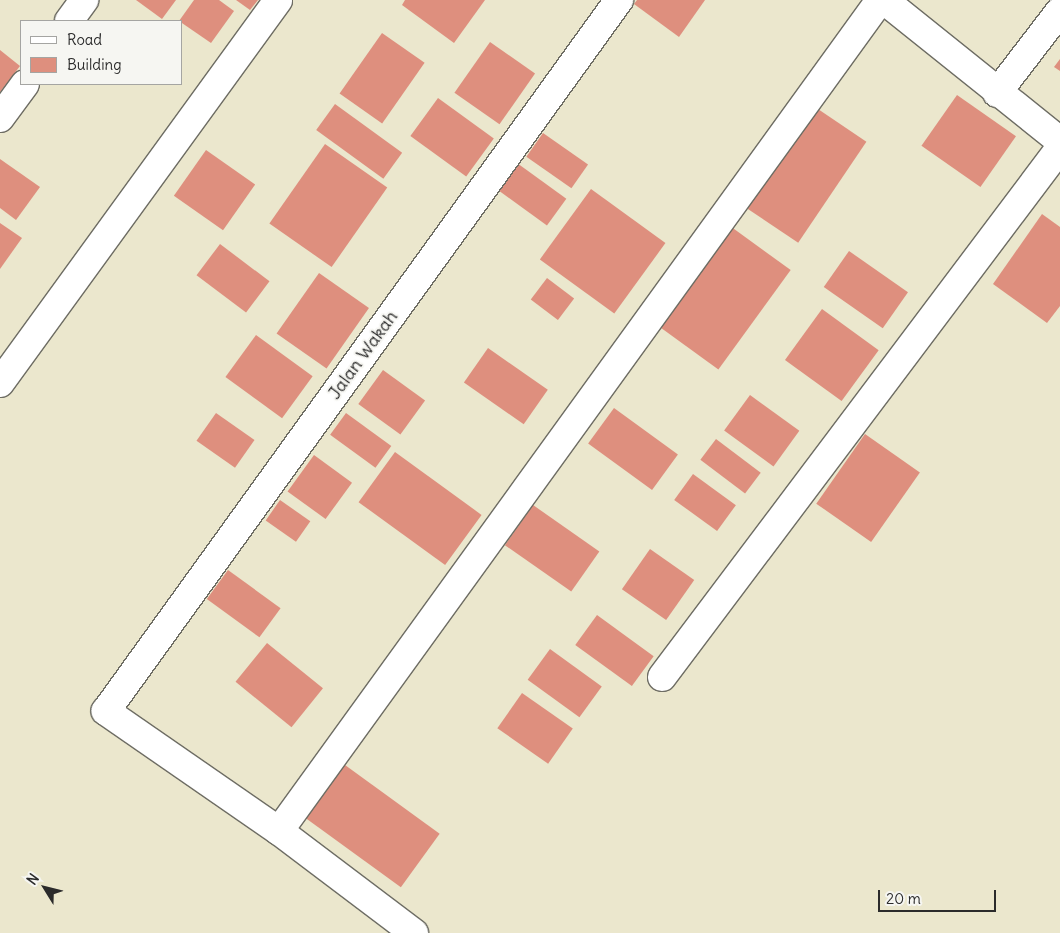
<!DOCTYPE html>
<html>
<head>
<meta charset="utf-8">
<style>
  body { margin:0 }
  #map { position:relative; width:1060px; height:933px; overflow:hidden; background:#ebe7cd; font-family:Delius,sans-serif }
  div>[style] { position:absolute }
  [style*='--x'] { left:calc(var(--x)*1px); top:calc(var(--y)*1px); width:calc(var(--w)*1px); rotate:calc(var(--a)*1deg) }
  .building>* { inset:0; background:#de8f7e; transform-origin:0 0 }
  .roads { filter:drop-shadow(1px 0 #6e6d64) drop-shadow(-1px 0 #6e6d64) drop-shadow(0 1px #6e6d64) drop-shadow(0 -1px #6e6d64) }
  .street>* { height:28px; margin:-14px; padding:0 14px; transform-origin:14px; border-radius:14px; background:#fff }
  .secondary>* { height:28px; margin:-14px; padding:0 14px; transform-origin:14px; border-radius:14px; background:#fff }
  span { translate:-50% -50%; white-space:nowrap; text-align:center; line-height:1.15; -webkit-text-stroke:4px #f6f6f2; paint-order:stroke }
  .street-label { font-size:18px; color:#2b2b2b }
  .legend { position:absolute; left:20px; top:20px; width:162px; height:65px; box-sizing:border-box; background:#f6f6f2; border:1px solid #a5a5a2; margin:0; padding:6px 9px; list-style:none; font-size:15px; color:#2b2b2b }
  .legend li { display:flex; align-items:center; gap:10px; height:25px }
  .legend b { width:25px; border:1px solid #a5a5a2 }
  .north { position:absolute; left:20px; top:863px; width:50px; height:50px; -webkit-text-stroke:4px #f6f6f2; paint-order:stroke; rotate:306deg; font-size:14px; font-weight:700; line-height:20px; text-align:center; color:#2b2b2b }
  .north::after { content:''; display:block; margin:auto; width:18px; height:22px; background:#2b2b2b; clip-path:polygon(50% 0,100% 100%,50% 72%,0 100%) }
  .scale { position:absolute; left:878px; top:890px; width:118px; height:22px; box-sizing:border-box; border:2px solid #2b2b2b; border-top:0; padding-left:6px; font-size:15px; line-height:18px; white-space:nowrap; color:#2b2b2b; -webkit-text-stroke:4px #f6f6f2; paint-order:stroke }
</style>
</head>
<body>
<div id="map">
  <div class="building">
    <div style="clip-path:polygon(136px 0,176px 0,162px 19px)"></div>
    <div style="clip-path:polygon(194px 0,219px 0,234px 11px,211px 43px,179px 21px)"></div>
    <div style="clip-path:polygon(236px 0,258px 0,250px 10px)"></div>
    <div style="clip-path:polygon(405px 0,485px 0,454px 43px,402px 5px)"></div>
    <div style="clip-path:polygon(637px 0,705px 0,679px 37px,634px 4px)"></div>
    <div style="left:382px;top:33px;width:52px;height:74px;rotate:35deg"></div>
    <div style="left:490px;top:42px;width:55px;height:62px;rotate:35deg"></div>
    <div style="clip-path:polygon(0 50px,20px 66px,0 92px)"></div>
    <div style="clip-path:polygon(1060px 59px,1060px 71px,1054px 67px)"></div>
    <div style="left:957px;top:95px;width:72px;height:62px;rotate:35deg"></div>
    <div style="left:438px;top:98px;width:69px;height:47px;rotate:36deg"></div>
    <div style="left:335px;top:104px;width:83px;height:32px;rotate:36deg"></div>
    <div style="left:815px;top:107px;width:62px;height:122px;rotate:34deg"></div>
    <div style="left:543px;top:133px;width:55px;height:29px;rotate:35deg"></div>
    <div style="left:325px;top:144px;width:76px;height:97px;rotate:35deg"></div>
    <div style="left:206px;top:150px;width:60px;height:56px;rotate:35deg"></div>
    <div style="clip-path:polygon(0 159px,40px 187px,16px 220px,0 208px)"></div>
    <div style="left:517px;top:163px;width:61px;height:33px;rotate:36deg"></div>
    <div style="left:591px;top:189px;width:92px;height:87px;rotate:36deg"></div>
    <div style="clip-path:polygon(1042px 214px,1060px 227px,1060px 306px,1047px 323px,993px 284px)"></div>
    <div style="clip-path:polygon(0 223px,22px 238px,0 269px)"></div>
    <div style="left:730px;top:226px;width:75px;height:123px;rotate:36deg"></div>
    <div style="left:220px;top:244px;width:62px;height:39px;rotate:37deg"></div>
    <div style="left:849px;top:251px;width:72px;height:44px;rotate:35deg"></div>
    <div style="left:319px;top:273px;width:61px;height:74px;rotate:35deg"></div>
    <div style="left:547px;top:278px;width:34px;height:27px;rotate:37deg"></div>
    <div style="left:822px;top:309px;width:70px;height:63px;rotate:36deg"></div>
    <div style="left:256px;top:335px;width:70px;height:52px;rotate:36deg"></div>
    <div style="left:488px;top:348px;width:73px;height:42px;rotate:35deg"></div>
    <div style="left:383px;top:370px;width:52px;height:42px;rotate:36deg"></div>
    <div style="left:750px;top:395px;width:61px;height:44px;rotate:36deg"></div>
    <div style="left:614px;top:408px;width:79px;height:44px;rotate:36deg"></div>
    <div style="left:216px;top:413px;width:47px;height:34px;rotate:35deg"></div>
    <div style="left:346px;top:413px;width:56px;height:27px;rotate:36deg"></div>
    <div style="left:865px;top:434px;width:67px;height:85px;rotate:35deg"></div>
    <div style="left:716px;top:439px;width:56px;height:26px;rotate:37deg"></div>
    <div style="left:395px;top:452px;width:107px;height:62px;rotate:36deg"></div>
    <div style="left:314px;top:455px;width:47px;height:45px;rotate:36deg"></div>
    <div style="left:693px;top:474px;width:53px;height:32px;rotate:36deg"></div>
    <div style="left:280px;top:500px;width:37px;height:25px;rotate:35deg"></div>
    <div style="left:533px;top:505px;width:81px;height:49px;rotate:35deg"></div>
    <div style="left:650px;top:549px;width:54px;height:49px;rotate:35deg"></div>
    <div style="left:228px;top:570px;width:65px;height:36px;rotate:36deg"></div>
    <div style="left:597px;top:615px;width:70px;height:37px;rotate:36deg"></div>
    <div style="left:267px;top:643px;width:72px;height:50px;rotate:39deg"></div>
    <div style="left:550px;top:649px;width:64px;height:38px;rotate:36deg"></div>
    <div style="left:522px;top:693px;width:62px;height:43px;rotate:35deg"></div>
    <div style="left:345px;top:765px;width:117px;height:66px;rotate:36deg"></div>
  </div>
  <div class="roads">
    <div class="street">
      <div style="--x:69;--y:21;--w:26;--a:-54"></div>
      <div style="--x:997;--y:93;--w:103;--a:-52.5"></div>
      <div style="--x:0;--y:118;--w:42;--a:-53.7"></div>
      <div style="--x:0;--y:383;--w:473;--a:-54"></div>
      <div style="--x:662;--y:677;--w:662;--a:-53.04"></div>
      <div style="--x:279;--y:831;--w:1026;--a:-54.12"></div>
      <div style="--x:414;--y:933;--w:169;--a:-142.9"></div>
      <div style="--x:279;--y:831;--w:211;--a:-145.3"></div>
      <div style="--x:106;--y:711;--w:877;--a:-54.19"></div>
    </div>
    <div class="secondary">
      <div style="--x:884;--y:0;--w:226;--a:38.7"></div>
    </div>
  </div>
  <div class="street-label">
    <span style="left:363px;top:355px;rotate:-54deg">Jalan Wakah</span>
  </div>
  <ul class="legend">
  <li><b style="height:6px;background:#fff"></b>Road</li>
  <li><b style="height:14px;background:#de8f7e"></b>Building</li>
  </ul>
  <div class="north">N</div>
  <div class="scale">20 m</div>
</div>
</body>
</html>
